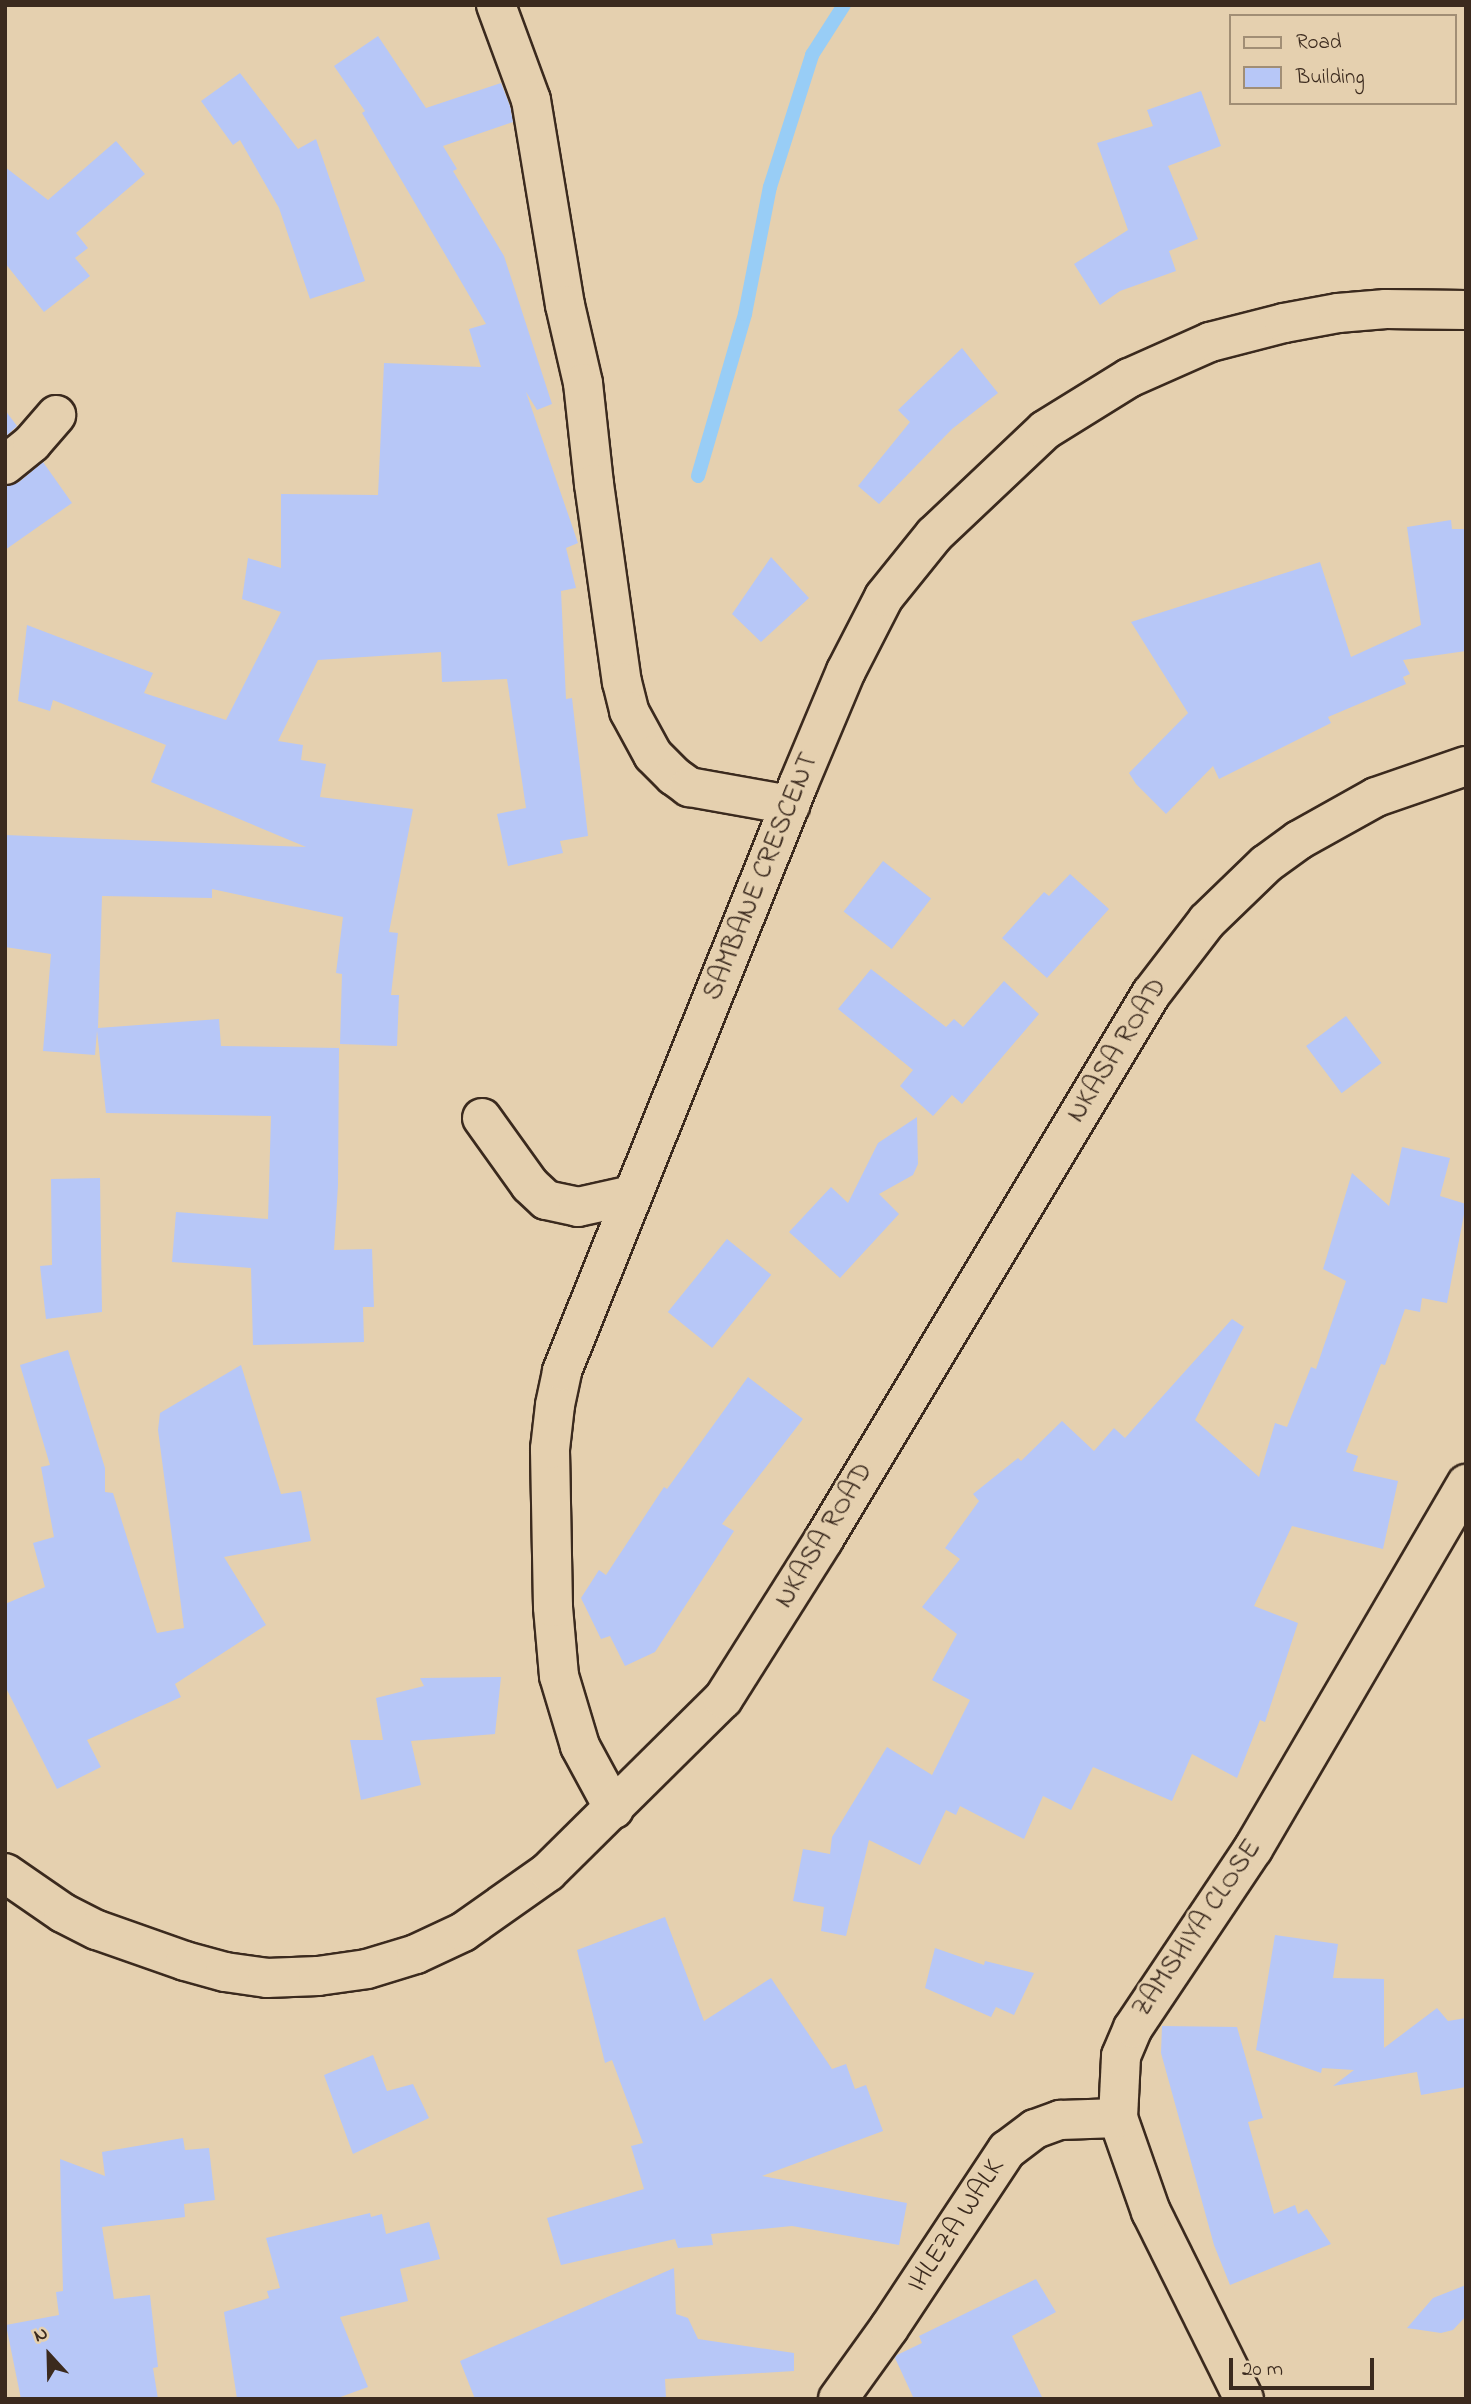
<!DOCTYPE html>
<html>
<head>
<meta charset="utf-8">
<style>
  body { margin:0 }
  #map { position:relative; width:1471px; height:2404px; overflow:hidden; background:#e5d0af; font-family:"Indie Flower",sans-serif }
  div>[style] { position:absolute }
  [style*='--x'] { left:calc(var(--x)*1px); top:calc(var(--y)*1px); width:calc(var(--w)*1px); rotate:calc(var(--a)*1deg) }
  .stream>* { height:14px; margin:-7px; padding:0 7px; transform-origin:7px; border-radius:7px; background:#98cdf6 }
  .building>* { inset:0; background:#b7c7f7; transform-origin:0 0 }
  .roads { filter:drop-shadow(2px 0 #3b2a1e) drop-shadow(-2px 0 #3b2a1e) drop-shadow(0 2px #3b2a1e) drop-shadow(0 -2px #3b2a1e) }
  .minor>* { height:38px; margin:-19px; padding:0 19px; transform-origin:19px; border-radius:19px; background:#e5d0af }
  span { translate:-50% -50%; white-space:nowrap; text-align:center; line-height:1.15; -webkit-text-stroke:5px #e5d0af; paint-order:stroke }
  .street-label { font-size:28px; color:#3b2a1e }
  .frame { position:absolute; inset:0; border:7px solid #3b2a1e; pointer-events:none }
  .legend { position:absolute; left:1229px; top:14px; width:228px; height:91px; box-sizing:border-box; background:#e5d0af; border:2px solid #a18e75; margin:0; padding:9px 12px; list-style:none; font-size:21px; color:#3b2a1e }
  .legend li { display:flex; align-items:center; gap:14px; height:35px }
  .legend b { width:35px; border:2px solid #a18e75 }
  .north { position:absolute; left:14px; top:2320px; width:70px; height:70px; -webkit-text-stroke:5px #e5d0af; paint-order:stroke; rotate:338deg; font-size:19px; font-weight:700; line-height:28px; text-align:center; color:#3b2a1e }
  .north::after { content:''; display:block; margin:auto; width:24px; height:32px; background:#3b2a1e; clip-path:polygon(50% 0,100% 100%,50% 72%,0 100%) }
  .scale { position:absolute; left:1229px; top:2358px; width:145px; height:32px; box-sizing:border-box; border:4px solid #3b2a1e; border-top:0; padding-left:9px; font-size:21px; line-height:24px; white-space:nowrap; color:#3b2a1e; -webkit-text-stroke:5px #e5d0af; paint-order:stroke }
</style>
</head>
<body>
<div id="map">
  <div class="stream">
    <div style="--x:698;--y:476;--w:169;--a:-73.8"></div>
    <div style="--x:745;--y:314;--w:129;--a:-78.9"></div>
    <div style="--x:770;--y:187;--w:139;--a:-72.3"></div>
    <div style="--x:812;--y:55;--w:59;--a:-57.4"></div>
  </div>
  <div class="building">
    <div style="clip-path:polygon(378px 36px,426px 108px,501px 83px,510px 106px,513px 122px,443px 146px,457px 169px,453px 171px,504px 256px,552px 404px,537px 410px,526px 392px,578px 543px,566px 548px,576px 588px,561px 591px,566px 699px,572px 698px,588px 836px,560px 841px,563px 853px,508px 866px,497px 814px,526px 808px,507px 679px,442px 682px,441px 652px,318px 660px,278px 741px,303px 745px,301px 760px,326px 764px,320px 797px,413px 809px,389px 932px,398px 933px,391px 995px,399px 995px,397px 1046px,340px 1044px,342px 974px,336px 973px,343px 917px,212px 889px,212px 898px,102px 896px,98px 1028px,219px 1019px,221px 1046px,339px 1048px,338px 1185px,334px 1250px,372px 1249px,374px 1307px,363px 1307px,364px 1342px,253px 1345px,251px 1268px,172px 1262px,176px 1212px,268px 1219px,271px 1116px,106px 1113px,97px 1031px,95px 1055px,43px 1051px,51px 954px,5px 947px,5px 835px,306px 847px,151px 782px,166px 745px,53px 700px,50px 711px,18px 701px,27px 625px,153px 673px,144px 693px,226px 720px,281px 612px,242px 599px,248px 558px,281px 568px,281px 494px,378px 495px,384px 363px,481px 367px,469px 329px,486px 324px,362px 113px,365px 111px,334px 66px)"></div>
    <div style="clip-path:polygon(240px 73px,298px 149px,316px 139px,365px 281px,310px 299px,279px 208px,240px 140px,233px 145px,201px 101px)"></div>
    <div style="clip-path:polygon(1201px 91px,1221px 146px,1168px 166px,1198px 239px,1169px 251px,1176px 271px,1120px 291px,1100px 305px,1074px 264px,1128px 230px,1097px 143px,1153px 126px,1147px 110px)"></div>
    <div style="clip-path:polygon(116px 141px,145px 174px,76px 233px,88px 248px,75px 258px,90px 276px,44px 312px,5px 263px,5px 167px,48px 200px)"></div>
    <div style="clip-path:polygon(962px 348px,998px 393px,952px 429px,879px 504px,858px 486px,910px 422px,898px 410px)"></div>
    <div style="clip-path:polygon(5px 410px,17px 426px,5px 437px)"></div>
    <div style="clip-path:polygon(43px 462px,72px 503px,5px 550px,5px 486px,19px 482px)"></div>
    <div style="clip-path:polygon(1451px 520px,1452px 529px,1466px 529px,1466px 651px,1403px 660px,1410px 674px,1403px 677px,1406px 684px,1328px 717px,1331px 723px,1219px 779px,1213px 766px,1166px 814px,1136px 784px,1129px 773px,1188px 713px,1131px 622px,1320px 562px,1351px 657px,1421px 625px,1407px 527px)"></div>
    <div style="clip-path:polygon(771px 557px,809px 598px,761px 642px,732px 614px)"></div>
    <div style="left:883px;top:861px;width:61px;height:64px;rotate:38deg"></div>
    <div style="clip-path:polygon(1070px 874px,1109px 909px,1047px 978px,1002px 938px,1044px 892px,1049px 896px)"></div>
    <div style="clip-path:polygon(871px 969px,946px 1027px,954px 1019px,963px 1027px,1004px 981px,1039px 1014px,962px 1104px,952px 1095px,933px 1116px,900px 1086px,913px 1070px,838px 1009px)"></div>
    <div style="left:1346px;top:1016px;width:59px;height:50px;rotate:53deg"></div>
    <div style="clip-path:polygon(917px 1117px,918px 1164px,913px 1175px,879px 1194px,899px 1214px,840px 1278px,789px 1232px,831px 1187px,848px 1203px,878px 1143px)"></div>
    <div style="clip-path:polygon(1402px 1147px,1450px 1158px,1440px 1196px,1466px 1204px,1447px 1303px,1422px 1298px,1420px 1312px,1405px 1309px,1385px 1365px,1381px 1364px,1346px 1452px,1358px 1456px,1353px 1471px,1398px 1481px,1383px 1549px,1292px 1526px,1254px 1606px,1298px 1623px,1265px 1722px,1260px 1720px,1237px 1778px,1192px 1754px,1172px 1801px,1093px 1767px,1071px 1810px,1043px 1796px,1024px 1839px,960px 1806px,956px 1815px,946px 1810px,920px 1865px,869px 1840px,846px 1936px,821px 1931px,824px 1907px,793px 1901px,803px 1849px,830px 1854px,832px 1837px,887px 1747px,932px 1775px,970px 1700px,932px 1680px,957px 1634px,922px 1607px,960px 1559px,945px 1548px,979px 1501px,973px 1494px,1018px 1458px,1021px 1461px,1062px 1421px,1094px 1451px,1114px 1428px,1125px 1438px,1232px 1319px,1244px 1327px,1195px 1420px,1259px 1477px,1275px 1423px,1287px 1427px,1311px 1367px,1316px 1369px,1346px 1281px,1323px 1269px,1352px 1173px,1389px 1206px)"></div>
    <div style="clip-path:polygon(100px 1178px,102px 1312px,46px 1319px,40px 1266px,52px 1265px,51px 1179px)"></div>
    <div style="left:727px;top:1239px;width:57px;height:94px;rotate:39deg"></div>
    <div style="clip-path:polygon(68px 1350px,105px 1468px,105px 1492px,113px 1493px,157px 1633px,184px 1628px,158px 1430px,160px 1413px,241px 1365px,281px 1494px,301px 1491px,311px 1541px,224px 1557px,266px 1625px,175px 1684px,181px 1697px,87px 1740px,101px 1767px,57px 1789px,5px 1686px,5px 1604px,45px 1587px,33px 1543px,54px 1537px,41px 1467px,50px 1465px,20px 1365px)"></div>
    <div style="clip-path:polygon(748px 1377px,803px 1419px,722px 1524px,734px 1531px,655px 1652px,625px 1666px,610px 1636px,601px 1639px,581px 1598px,599px 1570px,606px 1575px,664px 1487px,667px 1489px)"></div>
    <div style="clip-path:polygon(501px 1677px,495px 1734px,411px 1741px,421px 1785px,361px 1800px,350px 1740px,383px 1740px,376px 1698px,424px 1686px,420px 1678px)"></div>
    <div style="clip-path:polygon(665px 1917px,704px 2021px,771px 1978px,832px 2069px,846px 2064px,855px 2089px,866px 2085px,883px 2131px,762px 2176px,907px 2203px,899px 2245px,792px 2226px,711px 2234px,713px 2245px,678px 2248px,675px 2239px,561px 2265px,547px 2218px,644px 2189px,631px 2146px,643px 2143px,612px 2060px,605px 2063px,577px 1950px)"></div>
    <div style="clip-path:polygon(1275px 1935px,1338px 1944px,1333px 1978px,1384px 1979px,1384px 2048px,1437px 2008px,1448px 2021px,1466px 2018px,1466px 2087px,1421px 2095px,1417px 2072px,1333px 2086px,1354px 2070px,1322px 2068px,1321px 2073px,1256px 2050px)"></div>
    <div style="clip-path:polygon(935px 1948px,984px 1965px,985px 1961px,1034px 1973px,1014px 2015px,996px 2007px,991px 2017px,925px 1988px)"></div>
    <div style="clip-path:polygon(1162px 2026px,1237px 2027px,1263px 2118px,1248px 2122px,1274px 2214px,1295px 2205px,1298px 2214px,1307px 2209px,1331px 2244px,1230px 2285px,1214px 2245px,1161px 2053px)"></div>
    <div style="clip-path:polygon(373px 2055px,387px 2091px,413px 2084px,429px 2118px,353px 2154px,324px 2075px)"></div>
    <div style="clip-path:polygon(183px 2138px,185px 2150px,209px 2148px,215px 2200px,184px 2204px,185px 2217px,102px 2227px,114px 2299px,150px 2295px,158px 2367px,153px 2368px,158px 2399px,21px 2399px,6px 2325px,59px 2315px,56px 2292px,63px 2291px,60px 2159px,105px 2176px,102px 2152px)"></div>
    <div style="clip-path:polygon(370px 2213px,371px 2217px,382px 2214px,386px 2234px,429px 2222px,440px 2259px,400px 2269px,408px 2301px,340px 2317px,368px 2387px,335px 2399px,237px 2399px,224px 2312px,269px 2298px,267px 2291px,280px 2288px,266px 2238px)"></div>
    <div style="clip-path:polygon(674px 2268px,676px 2314px,688px 2318px,698px 2339px,794px 2353px,794px 2371px,665px 2379px,666px 2397px,475px 2399px,460px 2361px)"></div>
    <div style="clip-path:polygon(1036px 2279px,1056px 2312px,1012px 2336px,1043px 2399px,914px 2399px,895px 2358px,897px 2355px,922px 2343px,919px 2336px)"></div>
    <div style="clip-path:polygon(1466px 2285px,1466px 2316px,1453px 2330px,1441px 2333px,1407px 2328px,1433px 2298px)"></div>
  </div>
  <div class="roads">
    <div class="minor">
      <div style="--x:496;--y:5;--w:101;--a:69.8"></div>
      <div style="--x:531;--y:100;--w:208;--a:80.6"></div>
      <div style="--x:565;--y:305;--w:80;--a:77"></div>
      <div style="--x:583;--y:383;--w:102;--a:83.8"></div>
      <div style="--x:594;--y:484;--w:200;--a:82"></div>
      <div style="--x:622;--y:682;--w:30;--a:76"></div>
      <div style="--x:629;--y:711;--w:50;--a:61.4"></div>
      <div style="--x:653;--y:755;--w:30;--a:45"></div>
      <div style="--x:674;--y:776;--w:19;--a:36"></div>
      <div style="--x:689;--y:787;--w:103;--a:10.1"></div>
      <div style="--x:5;--y:465;--w:35;--a:-39"></div>
      <div style="--x:32;--y:443;--w:37;--a:-49"></div>
      <div style="--x:482;--y:1118;--w:82;--a:54.4"></div>
      <div style="--x:530;--y:1185;--w:22;--a:43"></div>
      <div style="--x:546;--y:1200;--w:33;--a:12"></div>
      <div style="--x:578;--y:1207;--w:55;--a:-12.5"></div>
      <div style="--x:614;--y:1809;--w:72;--a:-118.4"></div>
      <div style="--x:580;--y:1746;--w:73;--a:-106.7"></div>
      <div style="--x:559;--y:1676;--w:69;--a:-95"></div>
      <div style="--x:553;--y:1607;--w:158;--a:-91.1"></div>
      <div style="--x:550;--y:1449;--w:44;--a:-83.5"></div>
      <div style="--x:555;--y:1405;--w:35;--a:-78"></div>
      <div style="--x:562;--y:1371;--w:632;--a:-68.06"></div>
      <div style="--x:798;--y:785;--w:124;--a:-67.2"></div>
      <div style="--x:846;--y:671;--w:83;--a:-62.8"></div>
      <div style="--x:884;--y:597;--w:80;--a:-51.1"></div>
      <div style="--x:934;--y:535;--w:153;--a:-43.4"></div>
      <div style="--x:1045;--y:430;--w:99;--a:-31.8"></div>
      <div style="--x:1129;--y:378;--w:89;--a:-24"></div>
      <div style="--x:1210;--y:342;--w:76;--a:-14.4"></div>
      <div style="--x:1284;--y:323;--w:55;--a:-10.5"></div>
      <div style="--x:1338;--y:313;--w:48;--a:-4.8"></div>
      <div style="--x:1386;--y:309;--w:80;--a:0.7"></div>
      <div style="--x:5;--y:1873;--w:70;--a:34.6"></div>
      <div style="--x:63;--y:1913;--w:38;--a:27"></div>
      <div style="--x:97;--y:1930;--w:93;--a:19.4"></div>
      <div style="--x:185;--y:1961;--w:41;--a:15.4"></div>
      <div style="--x:225;--y:1972;--w:42;--a:8.1"></div>
      <div style="--x:267;--y:1978;--w:51;--a:-2.2"></div>
      <div style="--x:318;--y:1976;--w:49;--a:-8.1"></div>
      <div style="--x:367;--y:1969;--w:51;--a:-17"></div>
      <div style="--x:416;--y:1954;--w:52;--a:-25.1"></div>
      <div style="--x:463;--y:1932;--w:104;--a:-35.2"></div>
      <div style="--x:548;--y:1872;--w:246;--a:-44.7"></div>
      <div style="--x:723;--y:1699;--w:189;--a:-57.7"></div>
      <div style="--x:824;--y:1539;--w:636;--a:-59.04"></div>
      <div style="--x:1151;--y:994;--w:92;--a:-52.5"></div>
      <div style="--x:1207;--y:921;--w:82;--a:-44"></div>
      <div style="--x:1266;--y:864;--w:41;--a:-36"></div>
      <div style="--x:1299;--y:840;--w:88;--a:-29.2"></div>
      <div style="--x:1376;--y:797;--w:95;--a:-19"></div>
      <div style="--x:838;--y:2399;--w:87;--a:-54.3"></div>
      <div style="--x:889;--y:2328;--w:214;--a:-56.5"></div>
      <div style="--x:1007;--y:2150;--w:35;--a:-37"></div>
      <div style="--x:1035;--y:2129;--w:27;--a:-20"></div>
      <div style="--x:1060;--y:2120;--w:58;--a:-2"></div>
      <div style="--x:1244;--y:2399;--w:209;--a:-116.4"></div>
      <div style="--x:1151;--y:2212;--w:100;--a:-109.3"></div>
      <div style="--x:1118;--y:2118;--w:62;--a:-87.2"></div>
      <div style="--x:1121;--y:2056;--w:30;--a:-67"></div>
      <div style="--x:1133;--y:2028;--w:216;--a:-56.2"></div>
      <div style="--x:1253;--y:1849;--w:423;--a:-59.7"></div>
    </div>
  </div>
  <div class="street-label">
    <span style="left:762px;top:877px;rotate:-68deg">SAMBANE CRESCENT</span>
    <span style="left:1118px;top:1051px;rotate:-58deg">NKASA ROAD</span>
    <span style="left:825px;top:1536px;rotate:-59deg">NKASA ROAD</span>
    <span style="left:1198px;top:1929px;rotate:-56deg">ZAMSHIYA CLOSE</span>
    <span style="left:957px;top:2226px;rotate:-57deg">IHLEZA WALK</span>
  </div>
  <div class="frame"></div>
  <ul class="legend">
  <li><b style="height:9px;background:#e5d0af"></b>Road</li>
  <li><b style="height:19px;background:#b7c7f7"></b>Building</li>
  </ul>
  <div class="north">N</div>
  <div class="scale">20 m</div>
</div>
</body>
</html>
